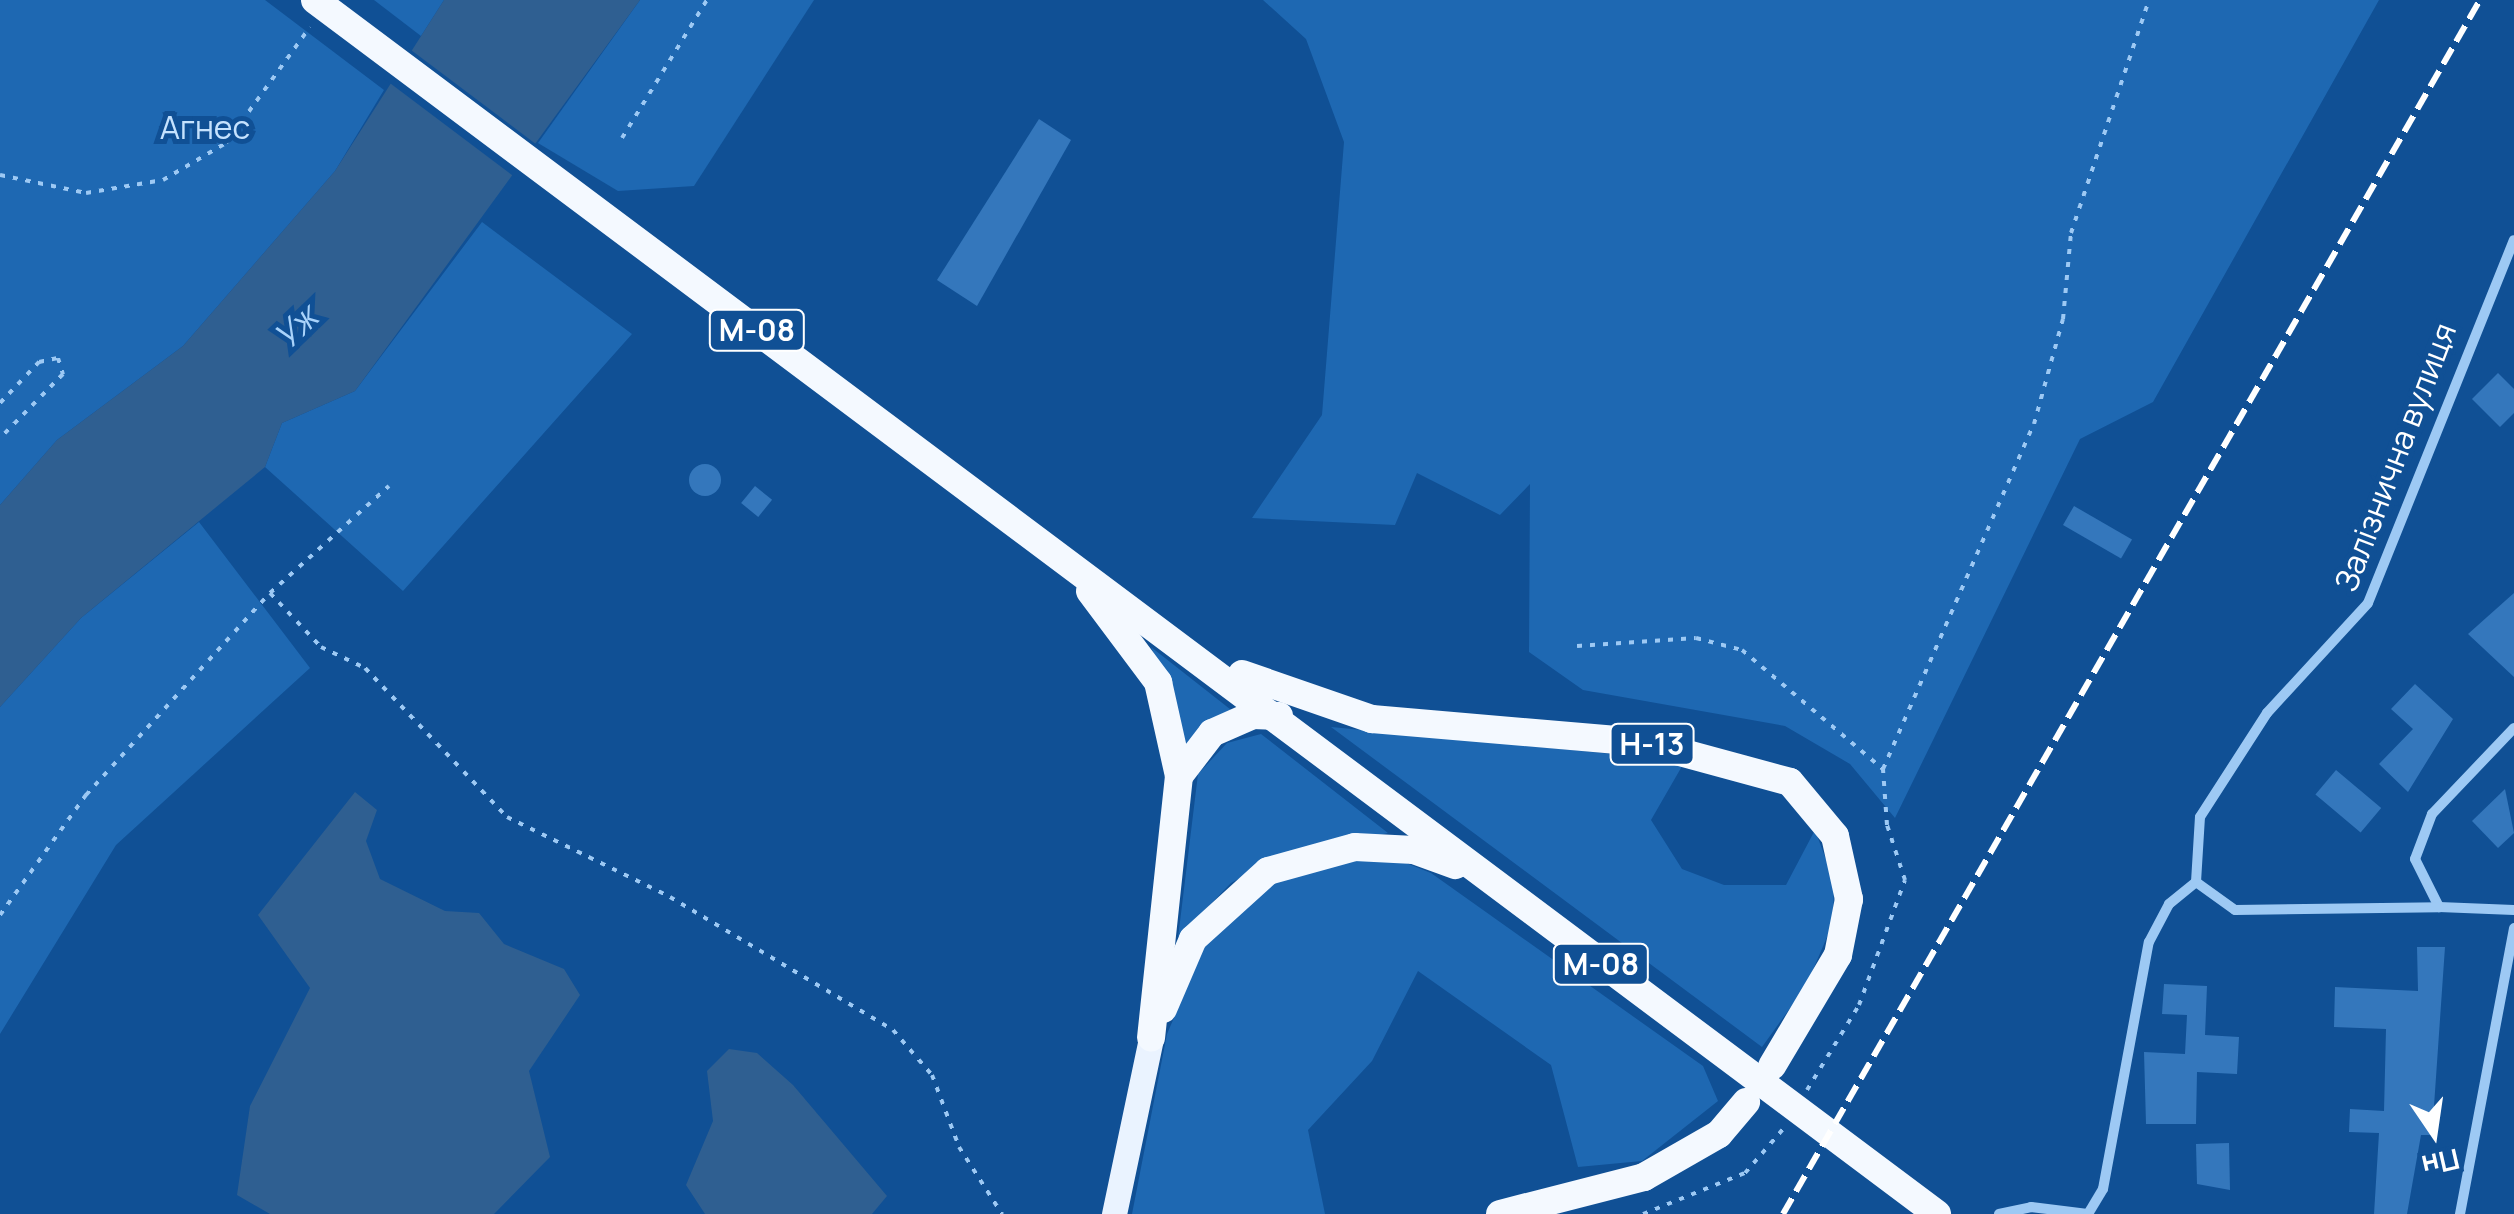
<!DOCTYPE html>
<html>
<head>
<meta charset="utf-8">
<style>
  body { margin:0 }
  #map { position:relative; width:2514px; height:1214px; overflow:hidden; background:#105095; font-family:Manrope,sans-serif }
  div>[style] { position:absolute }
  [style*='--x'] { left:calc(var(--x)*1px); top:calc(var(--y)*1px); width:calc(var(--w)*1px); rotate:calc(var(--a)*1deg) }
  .green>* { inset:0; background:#1e68b2 }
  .water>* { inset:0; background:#2f5f91 }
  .pier>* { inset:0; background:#105095; transform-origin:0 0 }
  .building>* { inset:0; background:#3477bc; transform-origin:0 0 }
  .round { border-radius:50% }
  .path>* { height:4px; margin-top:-2px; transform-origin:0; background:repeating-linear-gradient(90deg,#9dc9f4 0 5px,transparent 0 13px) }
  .minor>* { height:10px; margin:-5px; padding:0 5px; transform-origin:5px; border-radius:5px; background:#9dc9f4 }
  .primary>* { height:25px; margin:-12.5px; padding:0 12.5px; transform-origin:12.5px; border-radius:12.5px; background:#eaf3ff }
  .trunk>* { height:28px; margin:-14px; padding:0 14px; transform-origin:14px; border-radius:14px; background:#f4f9ff }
  .rail>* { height:6px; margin-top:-3px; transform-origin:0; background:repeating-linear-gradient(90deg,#fff 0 18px,transparent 0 26px) }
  span { translate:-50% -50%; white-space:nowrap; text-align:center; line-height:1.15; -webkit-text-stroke:10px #105095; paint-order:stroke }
  .shield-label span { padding:2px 8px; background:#105095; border:2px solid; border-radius:8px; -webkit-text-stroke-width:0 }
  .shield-label { font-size:30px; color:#fff; font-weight:700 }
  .park-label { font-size:32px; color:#c5e2fe }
  .street-label { font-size:32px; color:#fff }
  .water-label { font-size:35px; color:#a9d3fb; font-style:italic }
  .north { position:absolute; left:2384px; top:1084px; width:100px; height:100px; -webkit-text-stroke:8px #105095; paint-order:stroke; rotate:167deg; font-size:28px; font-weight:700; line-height:40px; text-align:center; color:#fff }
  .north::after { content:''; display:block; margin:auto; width:35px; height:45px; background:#fff; clip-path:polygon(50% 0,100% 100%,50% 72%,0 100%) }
</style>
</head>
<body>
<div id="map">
  <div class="green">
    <div style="clip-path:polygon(0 0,265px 0,384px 90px,335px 171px,183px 346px,57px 440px,0 505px)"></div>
    <div style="clip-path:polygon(374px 0,444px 0,421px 36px)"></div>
    <div style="clip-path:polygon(640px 0,814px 0,694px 186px,618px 191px,538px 143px)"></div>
    <div style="clip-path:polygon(1263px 0,2379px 0,2153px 402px,2080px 439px,1895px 818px,1850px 764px,1785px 726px,1583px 690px,1529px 652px,1530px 484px,1500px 515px,1417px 473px,1395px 525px,1252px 518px,1322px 415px,1344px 142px,1306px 39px)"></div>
    <div style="clip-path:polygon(482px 222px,632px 334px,403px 591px,265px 467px,282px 423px,355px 391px)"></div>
    <div style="clip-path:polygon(199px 522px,310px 668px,116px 845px,0 1034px,0 707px,81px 618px)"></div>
    <div style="clip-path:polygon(1151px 647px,1235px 713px,1184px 750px,1164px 677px)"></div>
    <div style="clip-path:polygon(1331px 727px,1685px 761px,1651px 820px,1682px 869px,1724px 885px,1786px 885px,1815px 830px,1834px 881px,1833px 923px,1806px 986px,1762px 1047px)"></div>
    <div style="clip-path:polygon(1261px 734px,1388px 833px,1278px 857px,1231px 883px,1178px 938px,1198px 774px,1227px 743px)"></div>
    <div style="clip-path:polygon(1386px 855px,1431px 873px,1703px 1066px,1718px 1101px,1642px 1161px,1578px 1167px,1551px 1065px,1418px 971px,1372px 1061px,1308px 1130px,1325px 1214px,1132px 1214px,1167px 1034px,1214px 924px,1283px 874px)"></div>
  </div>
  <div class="water">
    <div style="clip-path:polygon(444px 0,640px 0,355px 391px,282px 423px,265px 467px,81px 618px,0 707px,0 505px,57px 440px,183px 346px,335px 171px)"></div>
    <div style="clip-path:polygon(355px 792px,377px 810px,366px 841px,380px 879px,445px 911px,479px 913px,504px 944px,564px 969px,580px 995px,529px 1071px,550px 1157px,494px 1214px,270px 1214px,237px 1195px,250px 1106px,310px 988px,258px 915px)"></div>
    <div style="clip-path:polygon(729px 1049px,757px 1053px,793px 1085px,887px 1196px,872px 1214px,705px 1214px,686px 1185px,713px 1121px,707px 1071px)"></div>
  </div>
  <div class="pier">
    <div style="left:407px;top:47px;width:167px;height:39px;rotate:37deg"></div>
  </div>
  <div class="building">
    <div style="clip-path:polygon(1039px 119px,1071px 140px,977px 306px,937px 280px)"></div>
    <div style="clip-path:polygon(2498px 373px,2514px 389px,2514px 413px,2500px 427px,2472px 399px)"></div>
    <div class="round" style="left:689px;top:464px;width:32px;height:32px"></div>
    <div style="left:755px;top:486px;width:22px;height:22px;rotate:39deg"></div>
    <div style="left:2074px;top:506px;width:67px;height:22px;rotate:30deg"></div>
    <div style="clip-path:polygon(2514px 593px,2514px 677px,2468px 634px)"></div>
    <div style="clip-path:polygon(2415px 684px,2453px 719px,2408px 792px,2379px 764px,2413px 729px,2391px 709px)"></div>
    <div style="left:2336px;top:770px;width:59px;height:32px;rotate:40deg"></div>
    <div style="clip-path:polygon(2505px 789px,2514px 833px,2498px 848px,2472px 821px)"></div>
    <div style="clip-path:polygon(2417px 947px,2445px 947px,2432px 1135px,2421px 1135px,2407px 1214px,2374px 1214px,2379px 1133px,2349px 1132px,2350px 1109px,2384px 1111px,2386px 1029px,2334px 1027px,2335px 987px,2418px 991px)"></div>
    <div style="clip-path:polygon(2164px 984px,2207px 986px,2205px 1035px,2239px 1037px,2237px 1074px,2197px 1072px,2196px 1124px,2146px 1124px,2144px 1052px,2185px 1054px,2187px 1015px,2162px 1014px)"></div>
    <div style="clip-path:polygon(2229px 1143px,2230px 1190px,2197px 1184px,2196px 1144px)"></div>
  </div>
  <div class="path">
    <div style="--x:622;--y:138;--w:162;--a:-58.4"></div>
    <div style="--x:0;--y:175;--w:88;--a:11.8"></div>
    <div style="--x:86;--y:193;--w:78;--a:-9.6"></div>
    <div style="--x:163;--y:180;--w:73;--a:-30.4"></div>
    <div style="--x:226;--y:143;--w:143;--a:-54.1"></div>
    <div style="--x:0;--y:403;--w:57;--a:-46.4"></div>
    <div style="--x:39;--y:362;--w:19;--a:-12"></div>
    <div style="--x:58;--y:358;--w:17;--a:73"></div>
    <div style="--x:63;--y:374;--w:90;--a:134.5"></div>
    <div style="--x:270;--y:593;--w:74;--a:46.6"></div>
    <div style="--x:321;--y:647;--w:49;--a:25.5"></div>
    <div style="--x:365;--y:668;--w:206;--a:46.4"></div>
    <div style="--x:507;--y:817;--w:182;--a:26.1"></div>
    <div style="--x:670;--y:897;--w:260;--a:30.8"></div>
    <div style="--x:893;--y:1030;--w:60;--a:49.1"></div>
    <div style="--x:932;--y:1075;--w:77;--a:69.4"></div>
    <div style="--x:959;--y:1147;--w:80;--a:57.3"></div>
    <div style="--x:1577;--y:646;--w:119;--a:-3.8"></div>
    <div style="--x:1696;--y:638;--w:48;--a:14.6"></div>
    <div style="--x:1742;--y:650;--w:185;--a:40.2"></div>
    <div style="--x:0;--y:915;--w:148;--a:-54.4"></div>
    <div style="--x:86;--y:795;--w:273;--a:-47.7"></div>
    <div style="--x:270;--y:593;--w:160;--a:-42"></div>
    <div style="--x:1807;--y:1090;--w:100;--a:-58.5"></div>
    <div style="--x:1859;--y:1005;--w:133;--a:-69.8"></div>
    <div style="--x:1905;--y:880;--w:58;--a:-108.1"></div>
    <div style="--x:1887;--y:825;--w:56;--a:-94.1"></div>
    <div style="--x:1883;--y:769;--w:377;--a:-66.4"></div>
    <div style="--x:2034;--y:424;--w:109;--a:-74.6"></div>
    <div style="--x:2063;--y:319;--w:86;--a:-84.7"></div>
    <div style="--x:2071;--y:233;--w:246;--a:-71.5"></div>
    <div style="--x:1643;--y:1214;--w:110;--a:-21.9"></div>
    <div style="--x:1745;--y:1173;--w:60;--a:-49.1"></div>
  </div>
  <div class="minor">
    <div style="--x:2514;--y:728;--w:119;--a:133.6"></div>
    <div style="--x:2432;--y:814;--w:48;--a:110.7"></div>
    <div style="--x:2415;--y:859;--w:54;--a:63.4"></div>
    <div style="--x:2439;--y:907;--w:75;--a:2.3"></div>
    <div style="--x:2196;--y:882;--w:48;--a:35.7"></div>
    <div style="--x:2235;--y:910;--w:204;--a:-0.8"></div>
    <div style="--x:1999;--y:1214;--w:33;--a:-12"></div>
    <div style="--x:2031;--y:1207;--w:57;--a:7"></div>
    <div style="--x:2088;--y:1214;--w:29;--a:-59"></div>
    <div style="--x:2103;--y:1189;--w:251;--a:-79.5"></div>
    <div style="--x:2149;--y:942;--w:43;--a:-62.2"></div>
    <div style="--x:2169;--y:904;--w:35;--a:-39"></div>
    <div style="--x:2196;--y:882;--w:65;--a:-86.5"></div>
    <div style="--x:2200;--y:817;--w:124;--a:-57.2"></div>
    <div style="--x:2267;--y:713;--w:149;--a:-47.4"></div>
    <div style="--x:2368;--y:603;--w:391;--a:-68.1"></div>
    <div style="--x:2460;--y:1214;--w:291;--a:-79.3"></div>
  </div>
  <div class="primary">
    <div style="--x:1114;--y:1214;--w:180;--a:-78.1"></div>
  </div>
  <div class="trunk">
    <div style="--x:315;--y:0;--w:2026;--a:36.81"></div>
    <div style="--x:1090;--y:591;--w:114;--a:53.2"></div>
    <div style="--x:1158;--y:682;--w:96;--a:77.4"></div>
    <div style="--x:1179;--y:776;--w:263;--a:96.1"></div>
    <div style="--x:1242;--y:674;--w:138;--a:19.1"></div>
    <div style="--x:1372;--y:719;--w:272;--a:4.9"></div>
    <div style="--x:1643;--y:742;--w:152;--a:15.2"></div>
    <div style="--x:1790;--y:782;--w:70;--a:50.2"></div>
    <div style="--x:1835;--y:836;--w:65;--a:77.5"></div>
    <div style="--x:1849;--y:899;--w:57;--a:101.1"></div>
    <div style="--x:1838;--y:955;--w:129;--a:120.7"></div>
    <div style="--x:1179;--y:776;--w:54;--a:-52.5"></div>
    <div style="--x:1212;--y:733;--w:45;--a:-23.7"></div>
    <div style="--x:1253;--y:715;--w:26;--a:2"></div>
    <div style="--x:1163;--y:1009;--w:76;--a:-66.8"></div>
    <div style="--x:1193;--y:939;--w:101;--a:-42.2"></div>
    <div style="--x:1268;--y:871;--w:90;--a:-15.4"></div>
    <div style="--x:1355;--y:847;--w:59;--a:2.9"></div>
    <div style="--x:1414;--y:850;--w:44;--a:20.1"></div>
    <div style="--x:1500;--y:1214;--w:149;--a:-14.4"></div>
    <div style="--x:1644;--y:1177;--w:86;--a:-29.8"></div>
    <div style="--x:1719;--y:1134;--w:42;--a:-49.8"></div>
  </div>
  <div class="rail">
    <div style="--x:1783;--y:1214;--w:1400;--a:-60.14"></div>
  </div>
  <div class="shield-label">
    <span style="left:757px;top:330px">М-08</span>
    <span style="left:1652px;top:744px">Н-13</span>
    <span style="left:1601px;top:964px">М-08</span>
  </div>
  <div class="park-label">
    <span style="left:205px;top:127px">Агнес</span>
  </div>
  <div class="street-label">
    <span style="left:2395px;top:457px;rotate:-69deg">Залізнична вулиця</span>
  </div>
  <div class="water-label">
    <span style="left:295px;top:327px;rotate:-44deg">Уж</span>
  </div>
  <div class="north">Пн</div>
</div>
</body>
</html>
